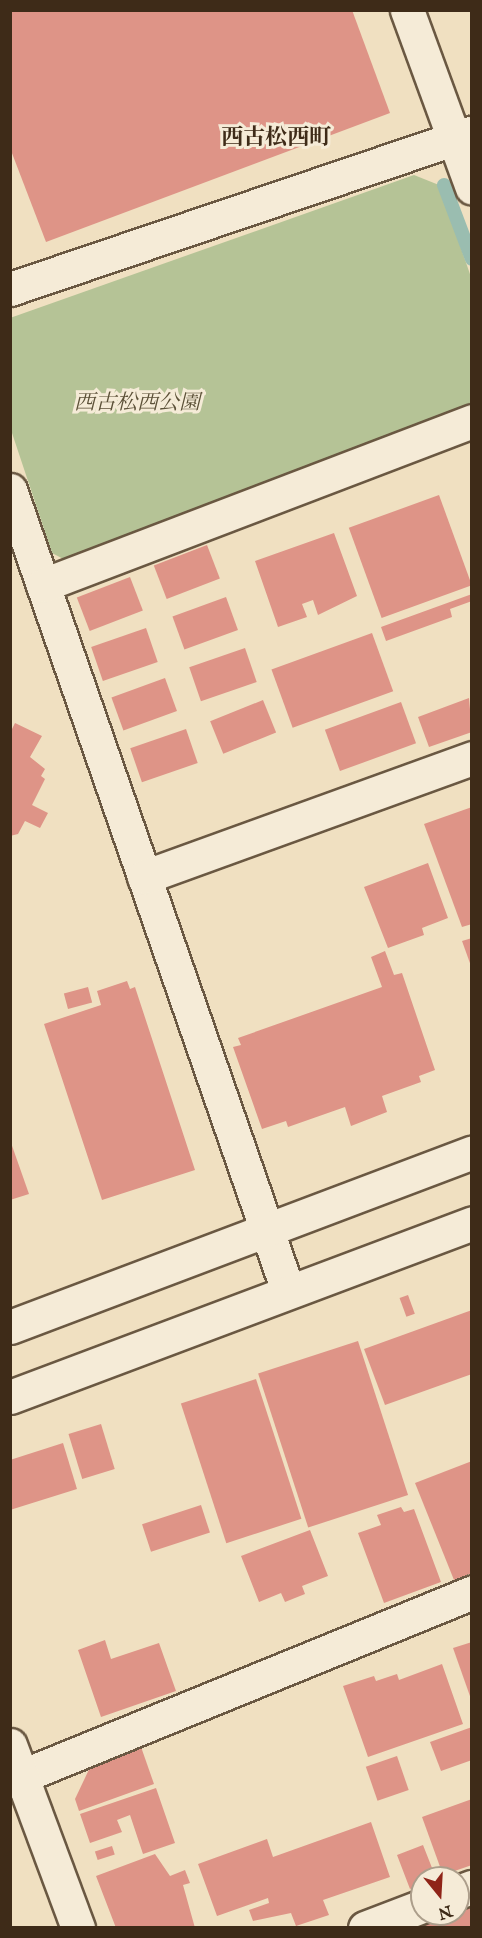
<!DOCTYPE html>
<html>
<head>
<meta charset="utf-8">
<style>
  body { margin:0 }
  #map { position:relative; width:482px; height:1938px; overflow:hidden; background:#f0e0c1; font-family:"IM FELL English","Noto Serif JP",serif }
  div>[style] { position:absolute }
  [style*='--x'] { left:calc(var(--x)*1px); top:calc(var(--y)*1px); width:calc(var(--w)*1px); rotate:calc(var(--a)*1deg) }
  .green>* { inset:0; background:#b5c396 }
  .stream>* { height:14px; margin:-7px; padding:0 7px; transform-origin:7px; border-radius:7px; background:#9abdb0 }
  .building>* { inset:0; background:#de9487; transform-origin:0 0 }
  .roads { filter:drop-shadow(2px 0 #6a5842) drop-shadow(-2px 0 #6a5842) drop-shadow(0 2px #6a5842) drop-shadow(0 -2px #6a5842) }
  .minor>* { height:33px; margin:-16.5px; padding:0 16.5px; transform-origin:16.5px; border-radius:16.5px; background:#f5ebd7 }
  .tertiary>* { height:33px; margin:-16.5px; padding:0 16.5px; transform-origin:16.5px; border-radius:16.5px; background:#f5ebd7 }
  span { translate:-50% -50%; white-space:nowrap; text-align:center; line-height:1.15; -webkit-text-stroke:6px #f5ebd7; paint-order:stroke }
  .park-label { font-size:21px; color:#5c5138; font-style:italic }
  .neighbourhood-label { font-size:22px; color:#3e2b18; font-weight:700 }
  .frame { position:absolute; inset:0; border:12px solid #3e2b18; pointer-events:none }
  .north { position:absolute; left:410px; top:1866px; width:60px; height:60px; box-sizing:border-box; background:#f5ebd7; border:2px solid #ac9e8b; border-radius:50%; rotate:162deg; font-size:16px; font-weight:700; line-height:24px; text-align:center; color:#3e2b18 }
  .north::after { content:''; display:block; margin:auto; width:21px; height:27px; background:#8f2418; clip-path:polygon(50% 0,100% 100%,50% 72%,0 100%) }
</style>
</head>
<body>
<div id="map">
  <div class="green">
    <div style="clip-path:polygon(414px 175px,439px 185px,471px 277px,471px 407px,69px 562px,52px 553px,11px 430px,10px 318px)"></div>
  </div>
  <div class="stream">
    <div style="--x:444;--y:185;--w:79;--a:69.3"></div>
  </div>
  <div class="building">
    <div style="clip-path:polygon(10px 10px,352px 10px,390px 113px,46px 242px,10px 148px)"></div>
    <div style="left:439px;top:495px;width:96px;height:96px;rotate:70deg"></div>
    <div style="clip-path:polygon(334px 533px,357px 596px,318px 615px,313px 600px,302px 604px,307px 617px,278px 627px,255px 561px)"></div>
    <div style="left:207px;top:545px;width:36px;height:57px;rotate:69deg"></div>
    <div style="left:130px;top:577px;width:36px;height:57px;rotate:69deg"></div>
    <div style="clip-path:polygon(472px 594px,472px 601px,450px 609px,452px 617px,386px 641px,381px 627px)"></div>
    <div style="left:226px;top:597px;width:35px;height:57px;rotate:70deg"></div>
    <div style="left:146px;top:628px;width:36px;height:58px;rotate:71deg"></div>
    <div style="left:372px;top:633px;width:62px;height:107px;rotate:70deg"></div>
    <div style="left:245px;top:648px;width:36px;height:59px;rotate:71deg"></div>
    <div style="left:165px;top:678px;width:35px;height:57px;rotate:70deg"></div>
    <div style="clip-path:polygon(469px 698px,472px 732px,429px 747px,418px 717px)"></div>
    <div style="left:263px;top:700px;width:35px;height:57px;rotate:68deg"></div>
    <div style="left:401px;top:702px;width:44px;height:81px;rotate:70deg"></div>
    <div style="clip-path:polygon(15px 723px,42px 736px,30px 757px,45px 769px,41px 776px,45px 779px,32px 805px,48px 813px,40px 828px,25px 821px,18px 834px,10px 836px,10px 733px)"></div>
    <div style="left:186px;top:729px;width:36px;height:59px;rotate:71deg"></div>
    <div style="clip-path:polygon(472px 807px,472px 924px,462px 927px,424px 824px)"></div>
    <div style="clip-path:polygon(428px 863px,448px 918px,422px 928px,424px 935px,388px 948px,364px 887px)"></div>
    <div style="clip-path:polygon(472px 938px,472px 966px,471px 966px,462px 941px)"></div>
    <div style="clip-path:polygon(385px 951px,394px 975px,402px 973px,435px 1070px,419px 1076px,421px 1082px,382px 1096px,387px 1112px,351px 1126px,345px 1107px,288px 1127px,286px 1121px,262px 1129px,233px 1047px,241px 1045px,238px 1038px,382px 987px,371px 957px)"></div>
    <div style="clip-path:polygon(127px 981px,130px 989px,135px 987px,195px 1170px,102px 1200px,44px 1024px,101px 1005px,97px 991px)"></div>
    <div style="left:88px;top:987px;width:16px;height:25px;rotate:75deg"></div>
    <div style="clip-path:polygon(10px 1140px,29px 1194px,10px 1200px)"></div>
    <div style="left:408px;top:1295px;width:20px;height:9px;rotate:70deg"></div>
    <div style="clip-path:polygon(472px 1310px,472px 1374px,385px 1405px,364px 1349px)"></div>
    <div style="left:358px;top:1341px;width:162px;height:105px;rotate:72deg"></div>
    <div style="left:256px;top:1379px;width:147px;height:79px;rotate:72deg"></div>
    <div style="left:101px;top:1424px;width:47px;height:34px;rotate:73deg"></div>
    <div style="clip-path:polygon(63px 1443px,77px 1489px,10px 1510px,10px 1460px)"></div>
    <div style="clip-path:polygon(472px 1461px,472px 1573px,454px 1580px,415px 1483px)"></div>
    <div style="left:201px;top:1505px;width:29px;height:62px;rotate:72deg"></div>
    <div style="clip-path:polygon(401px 1507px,404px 1512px,414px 1509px,441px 1582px,384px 1603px,358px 1533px,381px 1525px,377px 1515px)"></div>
    <div style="clip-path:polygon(310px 1530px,328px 1576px,302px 1586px,305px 1594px,285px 1602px,281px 1593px,259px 1602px,241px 1556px)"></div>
    <div style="clip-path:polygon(105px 1640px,111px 1659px,159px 1643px,176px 1691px,101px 1717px,78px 1650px)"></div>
    <div style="clip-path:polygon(472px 1642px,472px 1699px,471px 1699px,453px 1648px)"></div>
    <div style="clip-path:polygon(442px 1664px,463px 1724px,368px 1757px,343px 1686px,374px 1676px,376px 1681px,397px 1674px,399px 1680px)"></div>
    <div style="clip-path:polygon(472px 1727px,472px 1760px,441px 1771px,430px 1742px)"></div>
    <div style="clip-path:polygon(140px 1744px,154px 1784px,79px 1811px,75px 1799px,93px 1761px)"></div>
    <div style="left:397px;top:1756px;width:36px;height:33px;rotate:71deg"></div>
    <div style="clip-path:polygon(156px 1788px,175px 1843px,143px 1854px,130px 1815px,117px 1820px,122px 1832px,90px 1843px,80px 1814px)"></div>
    <div style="clip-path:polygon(472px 1799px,472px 1865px,443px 1875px,422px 1817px)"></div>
    <div style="clip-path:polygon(371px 1822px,390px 1877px,323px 1900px,329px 1915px,296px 1926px,291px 1913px,253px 1921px,249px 1910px,269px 1903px,268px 1898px,217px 1916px,198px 1864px,267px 1839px,273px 1857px)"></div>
    <div style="clip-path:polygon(423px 1845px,436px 1878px,422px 1878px,422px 1884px,410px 1889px,397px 1855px)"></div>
    <div style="left:112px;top:1846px;width:9px;height:18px;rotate:72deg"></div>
    <div style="clip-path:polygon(155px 1854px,170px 1876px,185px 1870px,190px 1883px,183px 1885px,195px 1928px,116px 1928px,96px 1876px)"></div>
    <div style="clip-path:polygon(472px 1906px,472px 1928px,417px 1928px,458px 1914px)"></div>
  </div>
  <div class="roads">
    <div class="minor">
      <div style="--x:407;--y:10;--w:189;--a:69.9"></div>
      <div style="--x:10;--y:289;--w:488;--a:-18.7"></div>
      <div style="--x:10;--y:490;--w:848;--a:70.86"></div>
      <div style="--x:43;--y:585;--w:459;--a:-20.9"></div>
      <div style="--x:144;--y:877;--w:349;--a:-19.9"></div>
      <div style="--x:10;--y:1781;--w:499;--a:-22.2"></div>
      <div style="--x:458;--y:1892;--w:15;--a:-20"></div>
      <div style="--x:365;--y:1928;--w:61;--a:-21.1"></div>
    </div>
    <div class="tertiary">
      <div style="--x:10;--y:1327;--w:494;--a:-20.7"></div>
      <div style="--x:10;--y:1397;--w:494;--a:-20.6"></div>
      <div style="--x:10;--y:1745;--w:195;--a:69.6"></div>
    </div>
  </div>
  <div class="park-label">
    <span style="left:137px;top:404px">西古松西公園</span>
  </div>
  <div class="neighbourhood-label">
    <span style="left:276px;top:139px">西古松西町</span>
  </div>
  <div class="frame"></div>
  <div class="north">N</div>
</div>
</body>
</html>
